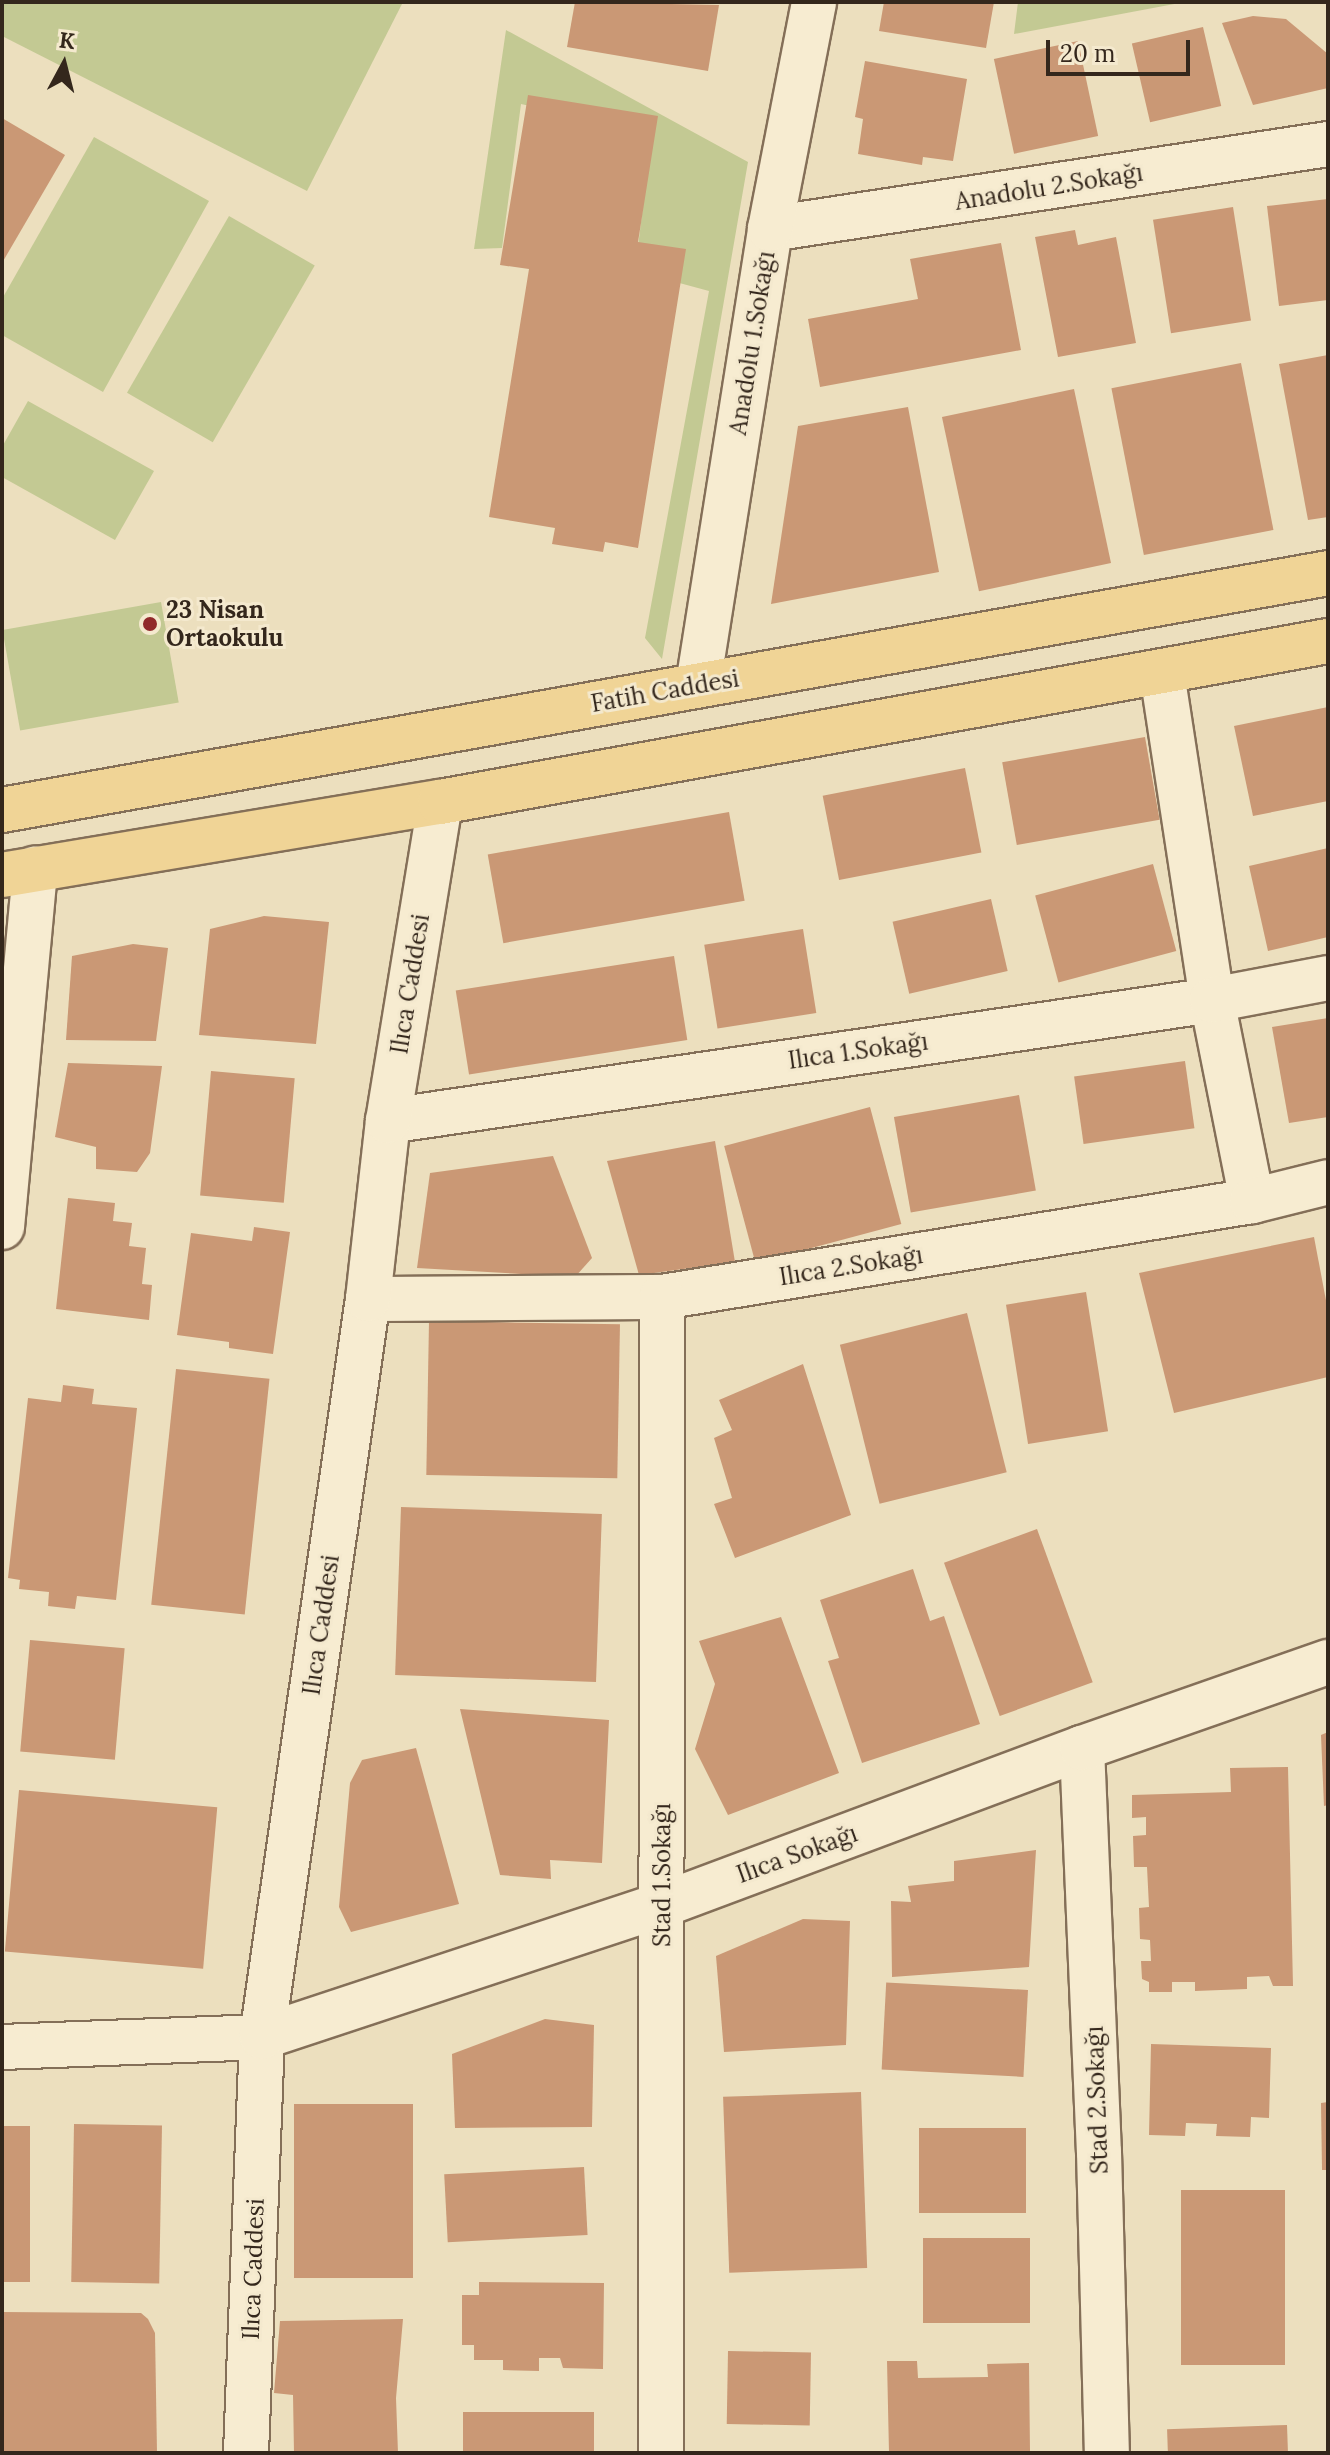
<!DOCTYPE html>
<html>
<head>
<meta charset="utf-8">
<style>
  body { margin:0 }
  #map { position:relative; width:1330px; height:2455px; overflow:hidden; background:#ecdfbe; font-family:Lora,serif }
  div>[style] { position:absolute }
  [style*='--x'] { left:calc(var(--x)*1px); top:calc(var(--y)*1px); width:calc(var(--w)*1px); rotate:calc(var(--a)*1deg) }
  .green>* { inset:0; background:#c3c993; transform-origin:0 0 }
  .building>* { inset:0; background:#ca9875; transform-origin:0 0 }
  .roads { filter:drop-shadow(2px 0 #846f58) drop-shadow(-2px 0 #846f58) drop-shadow(0 2px #846f58) drop-shadow(0 -2px #846f58) }
  .minor>* { height:44px; margin:-22px; padding:0 22px; transform-origin:22px; border-radius:22px; background:#f7ecd1 }
  .major>* { height:44px; margin:-22px; padding:0 22px; transform-origin:22px; border-radius:22px; background:#f0d496 }
  .dots>* { width:22px; height:22px; translate:-50% -50%; box-sizing:border-box; border:4px solid #f4e9ce; border-radius:50% }
  span { translate:-50% -50%; white-space:nowrap; text-align:center; line-height:1.15; -webkit-text-stroke:6px #f4e9ce; paint-order:stroke }
  .street-label { font-size:24px; color:#34271c }
  .poi-label { font-size:24px; color:#34271c; font-weight:700 }
  .left { translate:0 -50%; text-align:left }
  .frame { position:absolute; inset:0; border:4px solid #34271c; pointer-events:none }
  .north { position:absolute; left:24px; top:24px; width:80px; height:80px; -webkit-text-stroke:6px #f4e9ce; paint-order:stroke; rotate:7deg; font-size:22px; font-weight:700; line-height:32px; text-align:center; color:#34271c }
  .north::after { content:''; display:block; margin:auto; width:28px; height:36px; background:#34271c; clip-path:polygon(50% 0,100% 100%,50% 72%,0 100%) }
  .scale { position:absolute; left:1046px; top:40px; width:144px; height:36px; box-sizing:border-box; border:4px solid #34271c; border-top:0; padding-left:10px; font-size:24px; line-height:28px; white-space:nowrap; color:#34271c; -webkit-text-stroke:6px #f4e9ce; paint-order:stroke }
</style>
</head>
<body>
<div id="map">
  <div class="green">
    <div style="clip-path:polygon(2px 2px,403px 2px,307px 191px,2px 36px)"></div>
    <div style="clip-path:polygon(1018px 2px,1185px 2px,1014px 34px)"></div>
    <div style="clip-path:polygon(506px 30px,748px 162px,662px 659px,645px 638px,709px 291px,635px 271px,652px 133px,521px 104px,502px 248px,474px 249px)"></div>
    <div style="clip-path:polygon(94px 137px,209px 201px,103px 392px,2px 335px,2px 299px)"></div>
    <div style="left:229px;top:216px;width:99px;height:204px;rotate:30deg"></div>
    <div style="clip-path:polygon(28px 401px,154px 471px,115px 540px,2px 477px,2px 447px)"></div>
    <div style="left:161px;top:602px;width:102px;height:161px;rotate:80deg"></div>
  </div>
  <div class="building">
    <div style="clip-path:polygon(575px 2px,719px 5px,708px 71px,567px 47px)"></div>
    <div style="clip-path:polygon(884px 2px,994px 2px,986px 48px,879px 31px)"></div>
    <div style="clip-path:polygon(1253px 16px,1286px 19px,1328px 54px,1328px 88px,1253px 105px,1222px 23px)"></div>
    <div style="left:1203px;top:27px;width:81px;height:73px;rotate:77deg"></div>
    <div style="left:1078px;top:41px;width:97px;height:86px;rotate:78deg"></div>
    <div style="clip-path:polygon(865px 61px,967px 79px,953px 161px,923px 157px,922px 165px,858px 154px,863px 119px,855px 117px)"></div>
    <div style="clip-path:polygon(528px 95px,658px 116px,638px 242px,686px 249px,638px 548px,605px 542px,603px 552px,552px 544px,555px 528px,489px 517px,529px 269px,500px 265px)"></div>
    <div style="clip-path:polygon(2px 118px,65px 155px,2px 263px)"></div>
    <div style="clip-path:polygon(1328px 199px,1328px 300px,1279px 306px,1267px 206px)"></div>
    <div style="left:1233px;top:207px;width:115px;height:81px;rotate:81deg"></div>
    <div style="clip-path:polygon(1075px 230px,1078px 245px,1116px 237px,1136px 343px,1058px 357px,1035px 237px)"></div>
    <div style="clip-path:polygon(1001px 243px,1021px 350px,820px 387px,808px 319px,918px 299px,910px 259px)"></div>
    <div style="clip-path:polygon(1328px 355px,1328px 517px,1308px 520px,1279px 364px)"></div>
    <div style="left:1241px;top:363px;width:170px;height:132px;rotate:79deg"></div>
    <div style="left:1074px;top:389px;width:178px;height:135px;rotate:78deg"></div>
    <div style="clip-path:polygon(908px 407px,939px 572px,771px 604px,798px 426px)"></div>
    <div style="clip-path:polygon(1328px 707px,1328px 801px,1253px 816px,1234px 726px)"></div>
    <div style="left:1145px;top:737px;width:84px;height:145px;rotate:80deg"></div>
    <div style="left:965px;top:768px;width:86px;height:145px;rotate:79deg"></div>
    <div style="left:729px;top:812px;width:90px;height:245px;rotate:80deg"></div>
    <div style="clip-path:polygon(1328px 848px,1328px 937px,1268px 951px,1249px 866px)"></div>
    <div style="left:1153px;top:864px;width:90px;height:122px;rotate:75deg"></div>
    <div style="left:991px;top:899px;width:74px;height:101px;rotate:77deg"></div>
    <div style="clip-path:polygon(264px 916px,329px 922px,316px 1044px,199px 1035px,210px 929px)"></div>
    <div style="left:803px;top:929px;width:85px;height:100px;rotate:81deg"></div>
    <div style="clip-path:polygon(133px 944px,168px 948px,156px 1041px,66px 1040px,72px 956px)"></div>
    <div style="left:674px;top:956px;width:85px;height:221px;rotate:81deg"></div>
    <div style="clip-path:polygon(1328px 1018px,1328px 1117px,1289px 1123px,1272px 1027px)"></div>
    <div style="left:1185px;top:1061px;width:68px;height:112px;rotate:82deg"></div>
    <div style="clip-path:polygon(68px 1063px,162px 1066px,150px 1153px,137px 1172px,96px 1169px,96px 1147px,55px 1137px)"></div>
    <div style="left:211px;top:1071px;width:84px;height:125px;rotate:5deg"></div>
    <div style="left:1019px;top:1095px;width:97px;height:127px;rotate:80deg"></div>
    <div style="left:870px;top:1107px;width:121px;height:151px;rotate:75deg"></div>
    <div style="clip-path:polygon(715px 1141px,735px 1262px,639px 1275px,607px 1161px)"></div>
    <div style="clip-path:polygon(553px 1156px,592px 1258px,575px 1277px,417px 1268px,430px 1173px)"></div>
    <div style="clip-path:polygon(68px 1198px,115px 1203px,113px 1221px,132px 1223px,129px 1246px,146px 1248px,142px 1284px,152px 1285px,149px 1320px,56px 1309px)"></div>
    <div style="clip-path:polygon(254px 1227px,290px 1232px,273px 1354px,229px 1348px,229px 1342px,177px 1335px,191px 1233px,252px 1241px)"></div>
    <div style="clip-path:polygon(1314px 1237px,1328px 1311px,1328px 1377px,1174px 1413px,1139px 1273px)"></div>
    <div style="left:1086px;top:1292px;width:141px;height:81px;rotate:81deg"></div>
    <div style="left:967px;top:1313px;width:164px;height:131px;rotate:76deg"></div>
    <div style="left:429px;top:1321px;width:191px;height:154px;rotate:1deg"></div>
    <div style="clip-path:polygon(803px 1364px,851px 1515px,735px 1558px,714px 1504px,732px 1498px,714px 1438px,732px 1430px,719px 1400px)"></div>
    <div style="left:176px;top:1369px;width:94px;height:237px;rotate:6deg"></div>
    <div style="clip-path:polygon(63px 1385px,94px 1389px,92px 1404px,137px 1408px,116px 1600px,77px 1596px,75px 1609px,48px 1606px,49px 1592px,19px 1589px,20px 1580px,8px 1578px,28px 1398px,61px 1402px)"></div>
    <div style="left:401px;top:1507px;width:201px;height:168px;rotate:2deg"></div>
    <div style="left:1037px;top:1529px;width:163px;height:99px;rotate:70deg"></div>
    <div style="clip-path:polygon(913px 1569px,930px 1621px,944px 1616px,980px 1724px,862px 1763px,828px 1661px,839px 1658px,820px 1600px)"></div>
    <div style="clip-path:polygon(781px 1617px,839px 1773px,728px 1815px,695px 1749px,715px 1684px,699px 1641px)"></div>
    <div style="left:30px;top:1640px;width:95px;height:112px;rotate:5deg"></div>
    <div style="clip-path:polygon(460px 1709px,609px 1720px,602px 1863px,550px 1860px,551px 1879px,500px 1875px)"></div>
    <div style="clip-path:polygon(1328px 1732px,1328px 1805px,1324px 1806px,1321px 1735px)"></div>
    <div style="clip-path:polygon(416px 1748px,459px 1904px,351px 1932px,339px 1907px,350px 1783px,362px 1760px)"></div>
    <div style="clip-path:polygon(1288px 1767px,1293px 1986px,1273px 1986px,1269px 1976px,1247px 1977px,1247px 1989px,1195px 1991px,1195px 1982px,1172px 1982px,1172px 1992px,1149px 1992px,1149px 1982px,1142px 1979px,1141px 1961px,1151px 1961px,1150px 1940px,1140px 1939px,1139px 1908px,1149px 1907px,1147px 1867px,1134px 1867px,1133px 1836px,1146px 1835px,1146px 1817px,1132px 1818px,1132px 1795px,1231px 1792px,1230px 1768px)"></div>
    <div style="left:19px;top:1790px;width:199px;height:162px;rotate:5deg"></div>
    <div style="clip-path:polygon(1036px 1850px,1029px 1967px,892px 1977px,891px 1901px,911px 1902px,908px 1886px,954px 1881px,954px 1861px)"></div>
    <div style="clip-path:polygon(803px 1919px,850px 1921px,846px 2045px,724px 2052px,716px 1956px)"></div>
    <div style="left:1028px;top:1990px;width:87px;height:142px;rotate:93deg"></div>
    <div style="clip-path:polygon(545px 2019px,594px 2025px,592px 2127px,455px 2128px,452px 2054px)"></div>
    <div style="clip-path:polygon(1151px 2044px,1271px 2048px,1269px 2118px,1251px 2117px,1250px 2137px,1216px 2136px,1217px 2124px,1186px 2123px,1185px 2136px,1149px 2135px)"></div>
    <div style="left:861px;top:2092px;width:176px;height:138px;rotate:88deg"></div>
    <div style="clip-path:polygon(1328px 2102px,1328px 2170px,1322px 2170px,1321px 2103px)"></div>
    <div style="left:294px;top:2104px;width:119px;height:174px"></div>
    <div style="left:74px;top:2124px;width:88px;height:158px;rotate:1deg"></div>
    <div style="left:2px;top:2126px;width:28px;height:156px"></div>
    <div style="left:1026px;top:2128px;width:85px;height:107px;rotate:90deg"></div>
    <div style="left:584px;top:2167px;width:68px;height:140px;rotate:87deg"></div>
    <div style="left:1285px;top:2190px;width:175px;height:104px;rotate:90deg"></div>
    <div style="left:1030px;top:2238px;width:85px;height:107px;rotate:90deg"></div>
    <div style="clip-path:polygon(479px 2282px,604px 2283px,603px 2369px,563px 2368px,560px 2358px,539px 2358px,539px 2371px,503px 2370px,503px 2360px,474px 2360px,474px 2345px,462px 2345px,462px 2295px,479px 2295px)"></div>
    <div style="clip-path:polygon(2px 2312px,141px 2313px,148px 2319px,155px 2333px,157px 2453px,2px 2453px)"></div>
    <div style="clip-path:polygon(403px 2319px,396px 2398px,398px 2453px,294px 2453px,293px 2395px,274px 2393px,280px 2321px)"></div>
    <div style="left:728px;top:2351px;width:83px;height:73px;rotate:1deg"></div>
    <div style="clip-path:polygon(887px 2361px,917px 2361px,918px 2378px,988px 2377px,987px 2364px,1029px 2363px,1030px 2451px,889px 2453px)"></div>
    <div style="left:594px;top:2412px;width:41px;height:131px;rotate:90deg"></div>
    <div style="left:1287px;top:2425px;width:28px;height:120px;rotate:88deg"></div>
  </div>
  <div class="roads">
    <div class="minor">
      <div style="--x:770;--y:229;--w:564;--a:-8.66"></div>
      <div style="--x:1162;--y:673;--w:331;--a:81.3"></div>
      <div style="--x:1212;--y:1000;--w:205;--a:78.7"></div>
      <div style="--x:698;--y:685;--w:462;--a:-81"></div>
      <div style="--x:770;--y:229;--w:231;--a:-79"></div>
      <div style="--x:388;--y:1121;--w:833;--a:-8.35"></div>
      <div style="--x:1212;--y:1000;--w:118;--a:-10.7"></div>
      <div style="--x:2;--y:1227;--w:360;--a:-84.7"></div>
      <div style="--x:368;--y:1299;--w:294;--a:-0.4"></div>
      <div style="--x:662;--y:1297;--w:598;--a:-9.24"></div>
      <div style="--x:1252;--y:1201;--w:78;--a:-14"></div>
      <div style="--x:1082;--y:1748;--w:404;--a:87.6"></div>
      <div style="--x:1099;--y:2152;--w:301;--a:88.5"></div>
      <div style="--x:2;--y:2047;--w:260;--a:-2.2"></div>
      <div style="--x:262;--y:2037;--w:421;--a:-18.3"></div>
      <div style="--x:662;--y:1905;--w:448;--a:-20.5"></div>
      <div style="--x:1082;--y:1748;--w:261;--a:-19.3"></div>
      <div style="--x:246;--y:2453;--w:416;--a:-87.8"></div>
      <div style="--x:262;--y:2037;--w:746;--a:-81.83"></div>
      <div style="--x:368;--y:1299;--w:179;--a:-83.6"></div>
      <div style="--x:388;--y:1121;--w:323;--a:-80.7"></div>
      <div style="--x:661;--y:2453;--w:1156;--a:-89.95"></div>
    </div>
    <div class="major">
      <div style="--x:2;--y:810;--w:1347;--a:-10.13"></div>
      <div style="--x:2;--y:875;--w:444;--a:-9.5"></div>
      <div style="--x:440;--y:802;--w:902;--a:-10.28"></div>
    </div>
  </div>
  <div class="dots">
    <div style="left:150px;top:624px;background:#91292a"></div>
  </div>
  <div class="street-label">
    <span style="left:1049px;top:187px;rotate:-9deg">Anadolu 2.Sokağı</span>
    <span style="left:752px;top:343px;rotate:-81deg">Anadolu 1.Sokağı</span>
    <span style="left:665px;top:691px;rotate:-10deg">Fatih Caddesi</span>
    <span style="left:410px;top:984px;rotate:-81deg">Ilıca Caddesi</span>
    <span style="left:858px;top:1051px;rotate:-8deg">Ilıca 1.Sokağı</span>
    <span style="left:851px;top:1266px;rotate:-9deg">Ilıca 2.Sokağı</span>
    <span style="left:321px;top:1625px;rotate:-82deg">Ilıca Caddesi</span>
    <span style="left:797px;top:1854px;rotate:-20deg">Ilıca Sokağı</span>
    <span style="left:662px;top:1875px;rotate:-90deg">Stad 1.Sokağı</span>
    <span style="left:1097px;top:2100px;rotate:-92deg">Stad 2.Sokağı</span>
    <span style="left:253px;top:2269px;rotate:-88deg">Ilıca Caddesi</span>
  </div>
  <div class="poi-label">
    <span class="left" style="left:166px;top:624px">23 Nisan<br>Ortaokulu</span>
  </div>
  <div class="frame"></div>
  <div class="north">K</div>
  <div class="scale">20 m</div>
</div>
</body>
</html>
